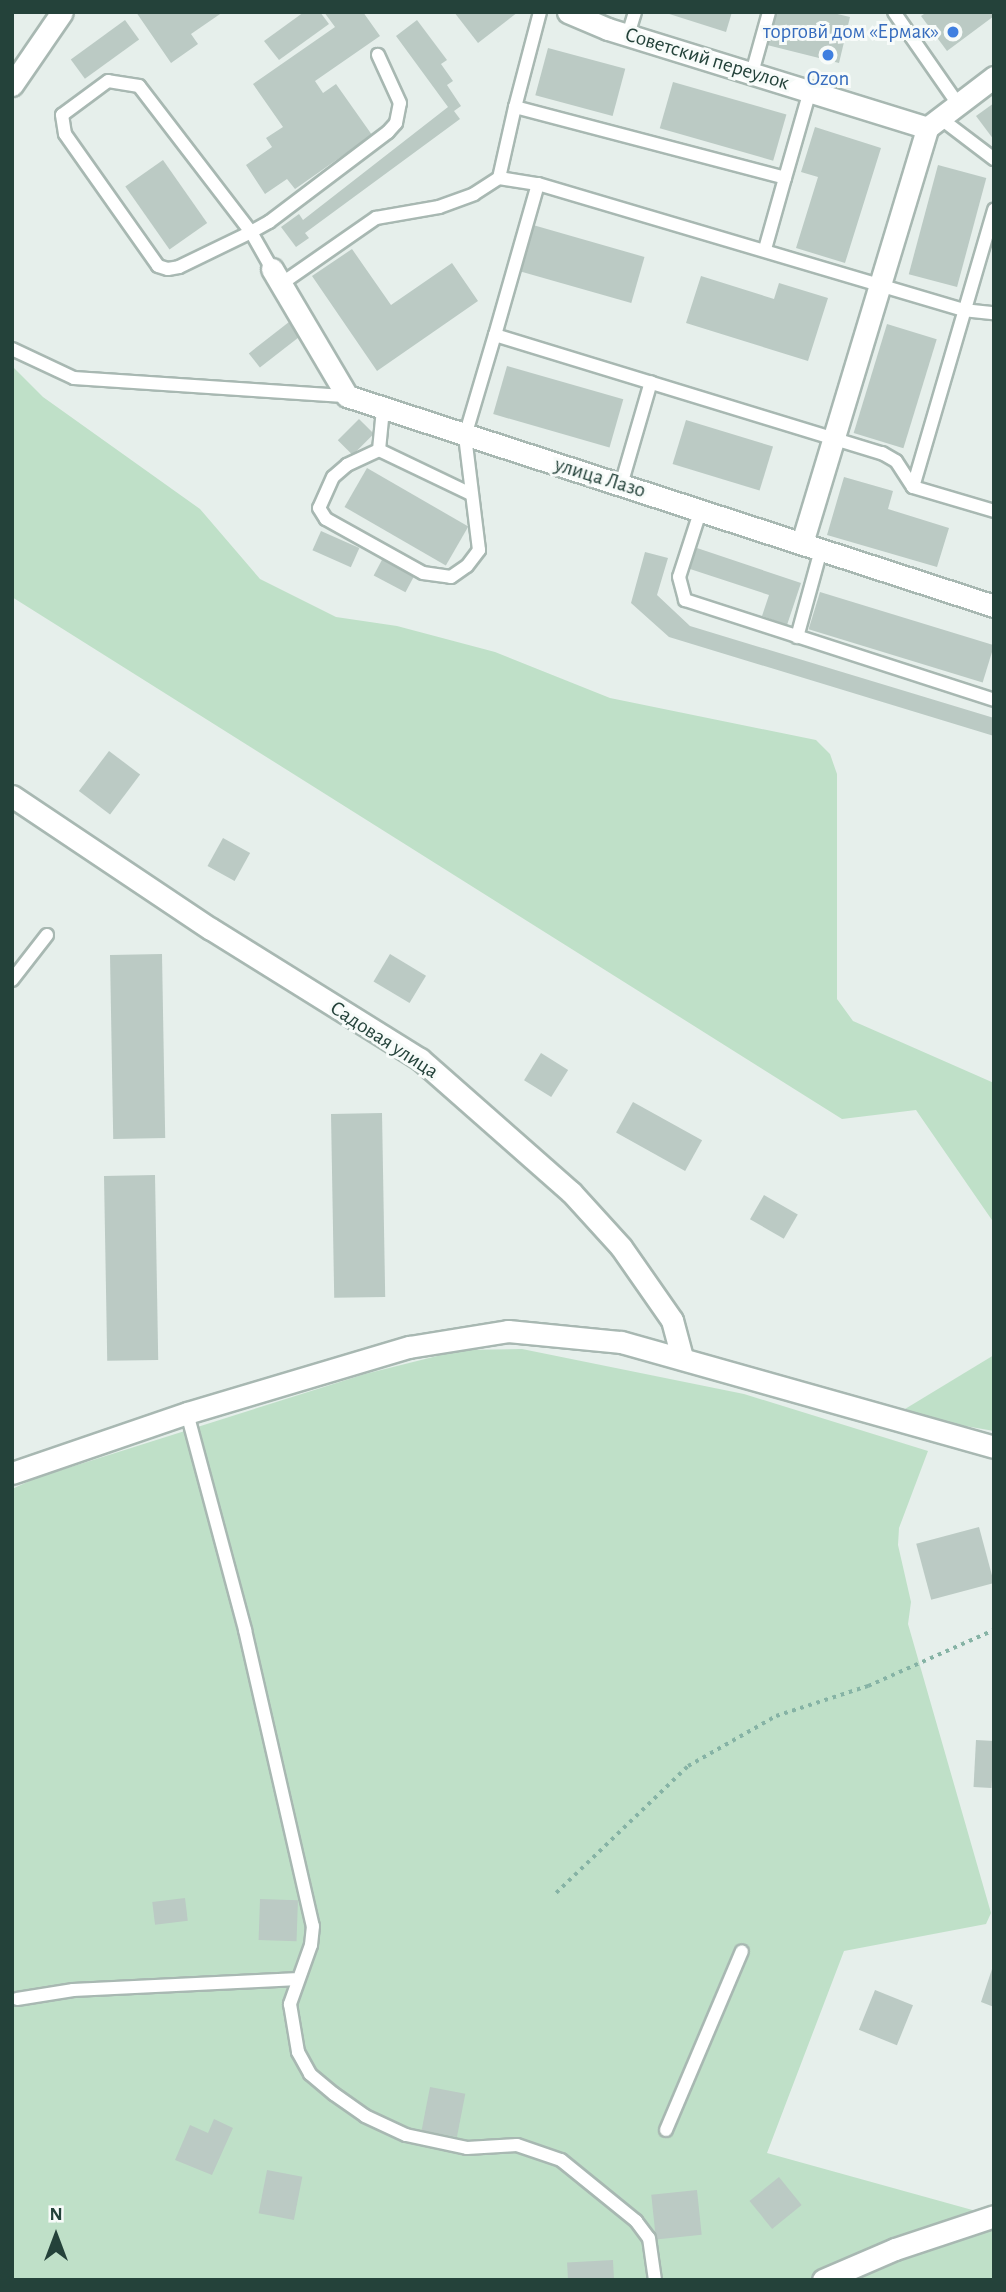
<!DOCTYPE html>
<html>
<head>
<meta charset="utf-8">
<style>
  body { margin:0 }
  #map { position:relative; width:1006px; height:2292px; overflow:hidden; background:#e6efeb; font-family:"Alegreya Sans",sans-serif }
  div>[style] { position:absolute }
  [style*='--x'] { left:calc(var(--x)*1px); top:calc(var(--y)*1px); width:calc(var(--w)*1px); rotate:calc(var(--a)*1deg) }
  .green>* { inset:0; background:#bfe0c8 }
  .building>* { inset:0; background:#bbcac4; transform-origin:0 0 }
  .path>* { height:3.5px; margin-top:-1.75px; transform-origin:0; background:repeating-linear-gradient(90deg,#86b3a5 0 3.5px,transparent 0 8.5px) }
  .roads { filter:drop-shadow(2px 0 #a8b8b2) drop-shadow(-2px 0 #a8b8b2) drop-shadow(0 2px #a8b8b2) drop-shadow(0 -2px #a8b8b2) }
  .service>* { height:12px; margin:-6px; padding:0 6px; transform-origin:6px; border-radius:6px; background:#fff }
  .minor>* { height:21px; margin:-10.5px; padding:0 10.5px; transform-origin:10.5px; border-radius:10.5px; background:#fff }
  .tertiary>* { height:21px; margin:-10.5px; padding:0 10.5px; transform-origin:10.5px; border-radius:10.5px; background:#fff }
  .dots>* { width:19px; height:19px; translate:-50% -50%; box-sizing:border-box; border:4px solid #f7fbf9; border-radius:50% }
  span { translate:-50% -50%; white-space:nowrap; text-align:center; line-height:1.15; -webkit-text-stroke:6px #f7fbf9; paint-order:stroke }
  .shop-label { font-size:21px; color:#366cbe }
  .right { translate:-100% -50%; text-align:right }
  .street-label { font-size:21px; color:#24423a }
  .frame { position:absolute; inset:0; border:14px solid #24423a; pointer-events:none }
  .north { position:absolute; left:21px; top:2201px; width:70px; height:70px; -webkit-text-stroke:5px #f7fbf9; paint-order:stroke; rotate:0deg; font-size:19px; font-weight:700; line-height:28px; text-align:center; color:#24423a }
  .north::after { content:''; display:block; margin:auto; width:24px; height:32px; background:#24423a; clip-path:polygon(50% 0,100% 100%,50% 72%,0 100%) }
</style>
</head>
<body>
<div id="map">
  <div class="green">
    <div style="clip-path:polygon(12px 366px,43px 397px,200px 509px,260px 579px,336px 617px,397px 626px,495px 652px,610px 698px,816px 740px,830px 754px,837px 774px,837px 999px,853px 1021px,994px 1083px,994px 1223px,916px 1110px,842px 1119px,12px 597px)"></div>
    <div style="clip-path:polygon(522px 1349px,744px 1394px,928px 1451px,899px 1528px,898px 1545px,911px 1602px,908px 1624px,991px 1913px,986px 1924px,844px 1951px,767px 2153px,994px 2216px,994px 2280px,12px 2280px,12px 1489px,36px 1478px,365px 1374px,461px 1350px)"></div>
    <div style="clip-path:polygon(994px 1355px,994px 1431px,948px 1423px,905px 1409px)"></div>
  </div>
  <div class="building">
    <div style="clip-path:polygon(136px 12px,223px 12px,191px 34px,198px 44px,171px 63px)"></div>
    <div style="clip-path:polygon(304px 12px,320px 12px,329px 24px,279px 60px,264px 41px)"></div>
    <div style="clip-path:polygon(324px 12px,363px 12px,380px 36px,315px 81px,323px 93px,336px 84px,372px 135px,295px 189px,287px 179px,265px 194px,246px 165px,272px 147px,266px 138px,283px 127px,253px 84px,335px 27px)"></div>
    <div style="clip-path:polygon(454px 12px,518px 12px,478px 43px)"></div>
    <div style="clip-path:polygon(663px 12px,732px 12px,726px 32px)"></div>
    <div style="clip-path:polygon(775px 12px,829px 12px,850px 17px,839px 63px,767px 45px)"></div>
    <div style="clip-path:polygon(927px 12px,994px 12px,994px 16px,947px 51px,921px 16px)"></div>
    <div style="left:125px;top:20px;width:24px;height:67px;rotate:54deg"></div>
    <div style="clip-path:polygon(417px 20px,447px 60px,441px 64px,453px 81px,447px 85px,461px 106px,454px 111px,460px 119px,305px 233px,309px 238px,296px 247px,281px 227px,299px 214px,303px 220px,448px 107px,396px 36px)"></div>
    <div style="left:548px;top:48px;width:80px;height:49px;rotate:15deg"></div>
    <div style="left:673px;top:82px;width:118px;height:48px;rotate:16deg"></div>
    <div style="clip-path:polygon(994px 103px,994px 140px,976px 116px)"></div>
    <div style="clip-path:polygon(815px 127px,881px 148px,845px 263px,796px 248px,818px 177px,801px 172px)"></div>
    <div style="left:163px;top:160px;width:77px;height:46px;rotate:55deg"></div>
    <div style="left:938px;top:165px;width:50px;height:113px;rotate:15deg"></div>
    <div style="left:533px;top:225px;width:116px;height:48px;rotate:16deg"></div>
    <div style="clip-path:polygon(352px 249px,391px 305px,452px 263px,478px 301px,377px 371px,312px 276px)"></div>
    <div style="clip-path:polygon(701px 276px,774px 299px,779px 283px,828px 298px,808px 361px,686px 323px)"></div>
    <div style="left:289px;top:322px;width:18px;height:51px;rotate:52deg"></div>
    <div style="left:887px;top:324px;width:52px;height:114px;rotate:17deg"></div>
    <div style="left:507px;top:366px;width:121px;height:50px;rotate:16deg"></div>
    <div style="left:359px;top:419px;width:21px;height:30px;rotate:45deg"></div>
    <div style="left:686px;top:420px;width:91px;height:46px;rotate:17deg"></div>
    <div style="left:367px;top:468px;width:117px;height:45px;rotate:30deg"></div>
    <div style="clip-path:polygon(844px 477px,893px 491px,888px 509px,949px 528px,937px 567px,827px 535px)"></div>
    <div style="left:321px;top:531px;width:42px;height:21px;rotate:24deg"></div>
    <div style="clip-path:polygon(694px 547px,801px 583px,787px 625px,762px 616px,769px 595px,687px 568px)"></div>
    <div style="clip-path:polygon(645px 552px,668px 558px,657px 595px,690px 626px,994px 718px,994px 736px,669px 637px,631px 603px)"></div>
    <div style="left:384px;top:556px;width:36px;height:22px;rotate:28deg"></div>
    <div style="left:820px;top:592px;width:182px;height:39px;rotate:17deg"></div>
    <div style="left:109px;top:751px;width:39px;height:50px;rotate:37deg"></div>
    <div style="left:223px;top:838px;width:31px;height:32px;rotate:29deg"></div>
    <div style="left:162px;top:954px;width:184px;height:52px;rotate:89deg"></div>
    <div style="left:390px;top:954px;width:42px;height:32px;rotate:31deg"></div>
    <div style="left:541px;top:1053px;width:32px;height:32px;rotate:32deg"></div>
    <div style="left:633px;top:1102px;width:79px;height:35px;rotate:29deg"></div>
    <div style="left:382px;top:1113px;width:184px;height:51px;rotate:89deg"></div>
    <div style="left:155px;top:1175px;width:185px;height:51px;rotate:89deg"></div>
    <div style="left:764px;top:1195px;width:39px;height:28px;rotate:30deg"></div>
    <div style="left:979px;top:1527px;width:58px;height:65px;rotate:75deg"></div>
    <div style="left:976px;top:1740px;width:18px;height:47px;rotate:3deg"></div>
    <div style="left:185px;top:1898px;width:23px;height:33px;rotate:83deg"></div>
    <div style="left:260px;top:1899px;width:38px;height:41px;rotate:2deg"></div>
    <div style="clip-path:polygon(993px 1966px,994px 1966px,994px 2007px,981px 2002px)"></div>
    <div style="left:875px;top:1990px;width:41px;height:43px;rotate:22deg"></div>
    <div style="left:430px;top:2087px;width:36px;height:44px;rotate:11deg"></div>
    <div style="clip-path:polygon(214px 2119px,233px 2128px,212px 2175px,175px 2160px,190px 2125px,208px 2133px)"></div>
    <div style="left:267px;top:2170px;width:36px;height:44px;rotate:11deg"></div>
    <div style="left:779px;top:2177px;width:36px;height:38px;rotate:51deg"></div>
    <div style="left:697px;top:2190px;width:45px;height:46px;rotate:84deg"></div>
    <div style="left:613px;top:2260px;width:20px;height:46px;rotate:87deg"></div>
  </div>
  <div class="path">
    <div style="--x:556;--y:1893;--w:183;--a:-43.9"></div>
    <div style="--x:688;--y:1766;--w:101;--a:-29.6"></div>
    <div style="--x:776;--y:1716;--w:97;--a:-18.1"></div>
    <div style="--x:868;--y:1686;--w:138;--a:-24"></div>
  </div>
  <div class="roads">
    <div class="service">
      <div style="--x:540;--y:12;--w:98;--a:104.7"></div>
      <div style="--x:515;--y:107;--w:279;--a:14.7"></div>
      <div style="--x:785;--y:178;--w:74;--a:105.7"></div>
      <div style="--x:894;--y:12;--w:112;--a:55.2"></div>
      <div style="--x:628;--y:35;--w:24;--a:-73"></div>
      <div style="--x:752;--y:73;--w:63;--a:-74.4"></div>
      <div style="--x:940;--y:118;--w:68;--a:37.2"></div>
      <div style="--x:499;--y:178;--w:73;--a:-77.3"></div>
      <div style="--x:785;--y:178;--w:91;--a:-74"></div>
      <div style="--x:272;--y:269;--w:43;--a:-119.6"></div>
      <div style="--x:251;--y:232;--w:184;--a:-127.5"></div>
      <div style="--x:139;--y:86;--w:31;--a:-171"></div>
      <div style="--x:108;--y:81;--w:57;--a:143.5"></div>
      <div style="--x:62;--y:115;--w:19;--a:81"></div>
      <div style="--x:65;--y:134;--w:161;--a:54.8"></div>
      <div style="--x:158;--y:266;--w:10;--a:17"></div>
      <div style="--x:168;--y:269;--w:11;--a:-10"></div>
      <div style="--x:179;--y:267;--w:80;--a:-25.9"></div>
      <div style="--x:251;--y:232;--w:21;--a:-29"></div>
      <div style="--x:269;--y:222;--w:149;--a:-37.1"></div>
      <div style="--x:388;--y:132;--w:12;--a:-48"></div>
      <div style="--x:396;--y:123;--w:20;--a:-79"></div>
      <div style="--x:400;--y:103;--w:53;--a:-114.6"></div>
      <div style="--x:281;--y:284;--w:116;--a:-34.8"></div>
      <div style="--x:376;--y:218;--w:64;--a:-9.9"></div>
      <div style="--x:439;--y:207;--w:37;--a:-20"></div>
      <div style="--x:474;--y:194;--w:30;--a:-33"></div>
      <div style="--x:499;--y:178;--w:39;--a:9"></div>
      <div style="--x:538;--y:184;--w:443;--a:16.5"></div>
      <div style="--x:963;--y:310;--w:31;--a:6"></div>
      <div style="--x:495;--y:335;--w:157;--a:-74.1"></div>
      <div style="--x:12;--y:349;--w:68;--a:25.1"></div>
      <div style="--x:74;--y:378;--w:274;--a:3.8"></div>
      <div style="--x:383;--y:409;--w:41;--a:95.6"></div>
      <div style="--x:379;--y:450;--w:35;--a:155"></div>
      <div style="--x:347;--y:465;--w:18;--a:139"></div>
      <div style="--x:333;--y:477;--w:34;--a:114"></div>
      <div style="--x:319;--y:508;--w:13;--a:58"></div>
      <div style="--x:326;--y:519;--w:111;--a:29.1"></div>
      <div style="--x:423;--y:573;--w:28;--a:8"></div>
      <div style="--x:451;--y:577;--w:19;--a:-35"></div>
      <div style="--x:467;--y:566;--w:20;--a:-53"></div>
      <div style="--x:479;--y:550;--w:115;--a:-97"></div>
      <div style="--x:465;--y:436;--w:105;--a:-73.5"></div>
      <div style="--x:495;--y:335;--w:405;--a:17"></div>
      <div style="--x:882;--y:453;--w:16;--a:30"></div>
      <div style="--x:896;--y:461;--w:31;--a:57"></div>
      <div style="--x:913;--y:487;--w:84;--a:16.5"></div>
      <div style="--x:379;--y:450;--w:102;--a:25.6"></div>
      <div style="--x:621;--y:485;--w:107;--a:-73.8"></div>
      <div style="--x:913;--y:487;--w:289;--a:-73.7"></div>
      <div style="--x:701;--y:509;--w:71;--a:107.9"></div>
      <div style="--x:679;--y:577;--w:24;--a:75"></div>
      <div style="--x:685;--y:600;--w:325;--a:17.9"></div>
      <div style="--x:797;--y:637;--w:90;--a:-74.6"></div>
      <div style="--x:12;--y:980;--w:57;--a:-52.1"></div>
      <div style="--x:187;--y:1413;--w:225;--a:75"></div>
      <div style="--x:245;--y:1630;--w:304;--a:77.1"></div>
      <div style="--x:313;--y:1926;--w:19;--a:96"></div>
      <div style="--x:311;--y:1945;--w:63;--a:109.6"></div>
      <div style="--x:290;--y:2004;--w:49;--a:80.5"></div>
      <div style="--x:298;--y:2052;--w:25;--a:61"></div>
      <div style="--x:310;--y:2074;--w:31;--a:40"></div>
      <div style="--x:334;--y:2094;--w:38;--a:35"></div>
      <div style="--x:365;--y:2116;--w:45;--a:24.9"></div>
      <div style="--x:406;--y:2135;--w:62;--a:12"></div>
      <div style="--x:467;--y:2148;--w:50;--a:-3.4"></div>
      <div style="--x:517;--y:2145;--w:46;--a:18.8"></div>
      <div style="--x:561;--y:2160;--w:97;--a:39.1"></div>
      <div style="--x:636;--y:2221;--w:21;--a:53"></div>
      <div style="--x:649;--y:2238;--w:42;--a:81.9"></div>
      <div style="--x:17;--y:1999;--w:57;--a:-9.1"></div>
      <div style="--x:73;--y:1990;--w:221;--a:-2.8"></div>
      <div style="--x:666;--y:2130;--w:194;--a:-67"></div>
    </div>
    <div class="minor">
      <div style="--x:568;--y:12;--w:43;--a:23"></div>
      <div style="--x:608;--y:29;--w:334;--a:17.2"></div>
      <div style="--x:927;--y:128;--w:84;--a:-37.3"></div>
      <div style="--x:272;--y:269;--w:147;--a:59.4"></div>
      <div style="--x:347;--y:396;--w:680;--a:17.98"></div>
      <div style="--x:802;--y:543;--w:433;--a:-73.2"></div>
      <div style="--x:12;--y:796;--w:239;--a:33.8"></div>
      <div style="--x:211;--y:929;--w:246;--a:31.9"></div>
      <div style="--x:420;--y:1059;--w:201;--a:41.4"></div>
      <div style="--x:571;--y:1192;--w:74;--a:47.7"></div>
      <div style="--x:621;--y:1247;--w:89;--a:55.1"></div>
      <div style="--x:672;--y:1320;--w:39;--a:75"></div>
      <div style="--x:12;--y:1473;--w:185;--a:-18.9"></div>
      <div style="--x:187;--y:1413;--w:232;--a:-16.6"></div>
      <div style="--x:409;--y:1347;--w:100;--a:-9.2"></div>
      <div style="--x:508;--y:1331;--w:114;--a:5.6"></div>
      <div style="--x:621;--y:1342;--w:387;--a:15.7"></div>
      <div style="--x:823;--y:2280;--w:78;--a:-23.3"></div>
      <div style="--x:895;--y:2249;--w:104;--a:-18.4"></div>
    </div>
    <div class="tertiary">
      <div style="--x:12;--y:85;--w:88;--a:-55.6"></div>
    </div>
  </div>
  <div class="dots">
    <div style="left:953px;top:32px;background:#3f7fe0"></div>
    <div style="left:828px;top:55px;background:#3f7fe0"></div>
  </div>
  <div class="shop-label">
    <span class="right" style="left:939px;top:32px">торговй дом «Ермак»</span>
    <span style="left:828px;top:79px">Ozon</span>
  </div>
  <div class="street-label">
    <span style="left:707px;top:59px;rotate:17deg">Советский переулок</span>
    <span style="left:600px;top:478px;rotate:17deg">улица Лазо</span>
    <span style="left:384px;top:1040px;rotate:33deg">Садовая улица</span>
  </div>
  <div class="frame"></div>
  <div class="north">N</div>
</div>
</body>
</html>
